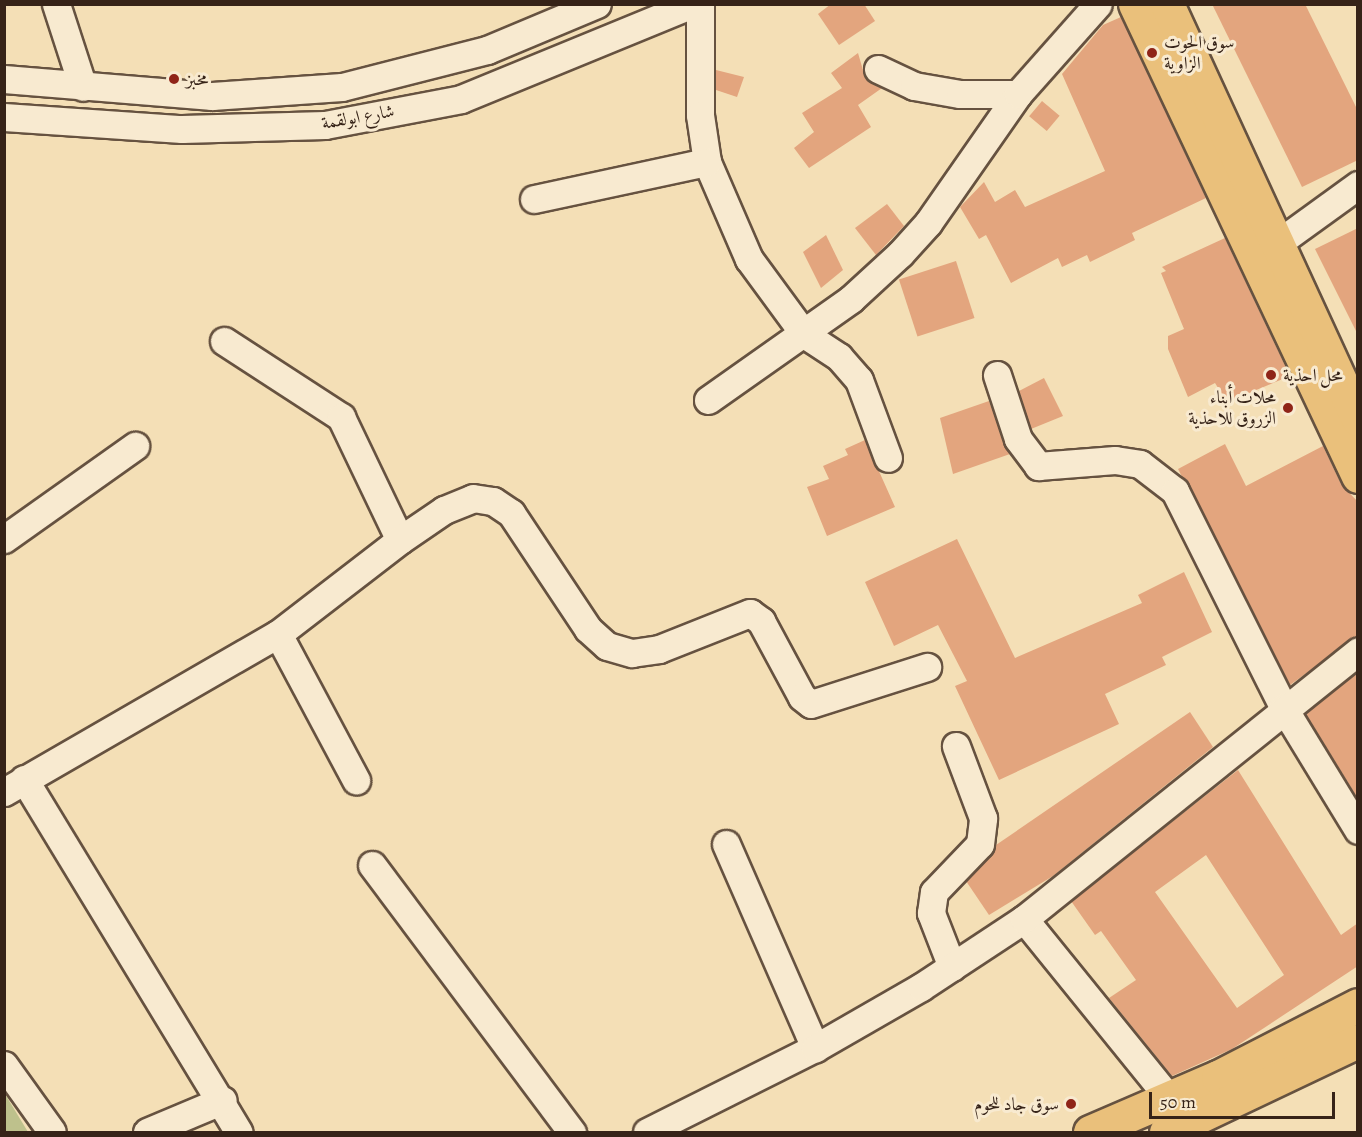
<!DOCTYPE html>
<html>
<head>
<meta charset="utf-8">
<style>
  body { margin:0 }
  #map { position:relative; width:1362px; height:1137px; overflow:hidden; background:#f4dfb6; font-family:Alegreya,Amiri,serif }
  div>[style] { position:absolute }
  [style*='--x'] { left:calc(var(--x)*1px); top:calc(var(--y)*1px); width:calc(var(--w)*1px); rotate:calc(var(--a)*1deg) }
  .green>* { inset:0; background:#bec18c }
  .building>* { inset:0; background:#e3a57e; transform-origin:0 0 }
  .roads { filter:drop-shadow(2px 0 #665240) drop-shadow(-2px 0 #665240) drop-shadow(0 2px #665240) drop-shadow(0 -2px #665240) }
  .minor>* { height:27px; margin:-13.5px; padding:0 13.5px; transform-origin:13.5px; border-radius:13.5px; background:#f8ead0 }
  .major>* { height:33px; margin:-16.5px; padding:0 16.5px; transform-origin:16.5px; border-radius:16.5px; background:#eac07b }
  .dots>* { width:16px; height:16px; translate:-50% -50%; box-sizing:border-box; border:3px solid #f8ead0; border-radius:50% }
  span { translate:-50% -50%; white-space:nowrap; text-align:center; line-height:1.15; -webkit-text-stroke:6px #f8ead0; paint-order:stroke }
  .poi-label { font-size:18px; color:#362318 }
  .left { translate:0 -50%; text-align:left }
  .right { translate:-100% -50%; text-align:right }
  .street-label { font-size:18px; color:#362318 }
  .frame { position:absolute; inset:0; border:6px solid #362318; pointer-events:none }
  .scale { position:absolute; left:1149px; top:1092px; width:186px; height:27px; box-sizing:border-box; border:3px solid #362318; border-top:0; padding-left:8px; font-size:18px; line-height:21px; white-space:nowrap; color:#362318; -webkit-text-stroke:4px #f8ead0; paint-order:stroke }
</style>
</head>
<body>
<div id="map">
  <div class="green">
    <div style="clip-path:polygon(5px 1094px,28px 1132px,5px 1132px)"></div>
  </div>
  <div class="building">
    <div style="clip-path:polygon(831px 4px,864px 4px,875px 21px,839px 45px,818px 14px)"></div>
    <div style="clip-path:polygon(1212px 4px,1305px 4px,1358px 111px,1358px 160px,1302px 187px)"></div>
    <div style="clip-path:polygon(1121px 17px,1206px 198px,1132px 233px,1135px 240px,1090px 262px,1087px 255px,1062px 267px,1058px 258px,1011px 283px,986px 235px,979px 239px,960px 207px,984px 182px,995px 202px,1015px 190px,1025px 207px,1105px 171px,1062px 74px,1103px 25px)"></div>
    <div style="clip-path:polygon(858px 53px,865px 77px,882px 88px,858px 105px,871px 127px,809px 168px,794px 148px,814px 132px,802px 113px,842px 88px,831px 73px)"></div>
    <div style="clip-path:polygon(716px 70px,744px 77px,737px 97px,716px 90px)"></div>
    <div style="left:1042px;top:101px;width:23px;height:20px;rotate:40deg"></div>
    <div style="clip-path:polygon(887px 204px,904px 226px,876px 255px,855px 228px)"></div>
    <div style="clip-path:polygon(1358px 228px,1358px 335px,1315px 249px)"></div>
    <div style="clip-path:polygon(826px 235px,843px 270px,821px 288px,803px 252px)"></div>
    <div style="clip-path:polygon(1225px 238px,1290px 376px,1227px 402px,1215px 383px,1188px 397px,1168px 349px,1168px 336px,1184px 329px,1161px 273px,1166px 271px,1162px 267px)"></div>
    <div style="left:956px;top:261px;width:60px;height:60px;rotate:72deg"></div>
    <div style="clip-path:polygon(1044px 378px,1063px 416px,1031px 429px,1019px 391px)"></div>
    <div style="clip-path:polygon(989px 401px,1010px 454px,953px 474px,940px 418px)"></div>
    <div style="clip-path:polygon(865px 440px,895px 507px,827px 536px,807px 487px,829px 479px,823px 466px,848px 455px,845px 449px)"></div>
    <div style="clip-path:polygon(1225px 444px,1246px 486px,1323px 446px,1341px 484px,1358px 502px,1358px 636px,1290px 685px,1178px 469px)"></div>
    <div style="clip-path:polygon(957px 539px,1015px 658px,1142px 603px,1138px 595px,1184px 572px,1212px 632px,1162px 657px,1166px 665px,1105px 694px,1119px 724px,999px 780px,955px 686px,967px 681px,938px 625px,894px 646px,865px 582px)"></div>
    <div style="clip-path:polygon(1358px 672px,1358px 799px,1305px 713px)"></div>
    <div style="clip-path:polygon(1190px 712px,1213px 747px,1053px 876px,989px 915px,966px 881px,996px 845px)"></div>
    <div style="clip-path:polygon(evenodd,1238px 770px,1341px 935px,1358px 923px,1358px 966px,1232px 1049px,1172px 1076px,1109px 998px,1136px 980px,1101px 931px,1095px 935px,1071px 901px,1238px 770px,1206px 855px,1284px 975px,1237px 1008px,1155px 892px,1206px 855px)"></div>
  </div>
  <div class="roads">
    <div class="minor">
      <div style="--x:56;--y:4;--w:87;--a:72"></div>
      <div style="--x:700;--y:4;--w:111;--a:90"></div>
      <div style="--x:700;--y:115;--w:48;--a:81.5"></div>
      <div style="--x:707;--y:162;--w:106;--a:66.6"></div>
      <div style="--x:749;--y:259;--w:93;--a:53.7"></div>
      <div style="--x:804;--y:334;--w:42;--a:33.3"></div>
      <div style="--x:839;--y:357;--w:30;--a:49"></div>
      <div style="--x:859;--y:380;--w:83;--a:69.6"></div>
      <div style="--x:878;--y:69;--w:40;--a:25"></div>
      <div style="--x:914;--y:86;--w:47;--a:9.9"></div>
      <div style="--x:960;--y:94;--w:58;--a:0"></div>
      <div style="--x:4;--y:79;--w:209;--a:4.7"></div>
      <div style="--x:212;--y:96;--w:130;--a:-4"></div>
      <div style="--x:342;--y:87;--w:150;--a:-14.3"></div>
      <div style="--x:487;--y:50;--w:119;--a:-22.7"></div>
      <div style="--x:4;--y:117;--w:178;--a:3.9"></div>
      <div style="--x:182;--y:129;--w:143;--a:-1.6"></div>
      <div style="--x:325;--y:125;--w:138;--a:-10.8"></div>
      <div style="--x:461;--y:99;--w:251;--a:-22.3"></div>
      <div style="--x:534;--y:199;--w:177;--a:-12.1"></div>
      <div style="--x:1278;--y:243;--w:99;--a:-35.9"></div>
      <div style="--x:224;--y:341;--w:140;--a:33"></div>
      <div style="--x:341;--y:417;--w:136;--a:64.4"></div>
      <div style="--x:997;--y:375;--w:67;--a:71.8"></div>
      <div style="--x:1018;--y:439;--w:34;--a:53"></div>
      <div style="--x:1038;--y:466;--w:77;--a:-4.5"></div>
      <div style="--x:1115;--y:460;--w:25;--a:9"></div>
      <div style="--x:1140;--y:464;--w:44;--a:37.6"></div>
      <div style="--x:1175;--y:491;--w:241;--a:63.4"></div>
      <div style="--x:1283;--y:707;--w:144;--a:58.6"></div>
      <div style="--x:708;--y:400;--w:175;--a:-35.2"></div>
      <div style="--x:851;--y:299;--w:67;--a:-42.6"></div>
      <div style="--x:900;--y:254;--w:42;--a:-47.9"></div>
      <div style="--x:928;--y:223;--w:157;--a:-55.1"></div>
      <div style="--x:1018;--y:94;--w:120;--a:-48.4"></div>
      <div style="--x:4;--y:539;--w:161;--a:-35.4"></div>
      <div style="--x:278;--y:634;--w:166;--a:61.9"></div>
      <div style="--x:24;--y:779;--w:413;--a:58.7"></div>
      <div style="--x:4;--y:792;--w:316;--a:-30"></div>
      <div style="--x:278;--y:634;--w:154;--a:-37.6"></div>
      <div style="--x:400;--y:540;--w:53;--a:-34.3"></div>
      <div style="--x:444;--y:510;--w:31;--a:-22"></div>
      <div style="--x:473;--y:498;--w:20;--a:9"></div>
      <div style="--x:493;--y:501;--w:22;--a:34"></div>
      <div style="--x:511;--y:513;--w:139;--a:56.4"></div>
      <div style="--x:588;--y:629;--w:25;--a:42"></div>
      <div style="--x:607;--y:646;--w:26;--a:16"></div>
      <div style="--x:632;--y:653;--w:27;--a:-8"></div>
      <div style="--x:659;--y:649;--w:98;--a:-21.6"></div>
      <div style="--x:750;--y:613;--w:14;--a:36"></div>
      <div style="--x:761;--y:621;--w:86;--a:61.7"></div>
      <div style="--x:802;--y:697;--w:11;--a:38"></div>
      <div style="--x:811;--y:704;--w:122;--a:-17.7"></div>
      <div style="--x:726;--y:844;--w:223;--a:66.4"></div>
      <div style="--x:372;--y:865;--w:334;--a:53.2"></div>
      <div style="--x:1024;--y:919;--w:230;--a:51"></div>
      <div style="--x:952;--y:967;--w:58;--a:-111.3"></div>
      <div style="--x:931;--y:913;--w:21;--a:-82"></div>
      <div style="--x:934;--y:892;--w:66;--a:-46.2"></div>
      <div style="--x:980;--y:844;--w:26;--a:-83"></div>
      <div style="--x:983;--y:818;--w:77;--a:-110.6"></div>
      <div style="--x:4;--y:1065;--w:82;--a:54.4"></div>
      <div style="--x:147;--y:1132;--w:82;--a:-22.8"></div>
      <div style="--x:647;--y:1132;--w:188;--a:-26.6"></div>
      <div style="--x:815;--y:1048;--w:122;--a:-29.9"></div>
      <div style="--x:921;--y:987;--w:123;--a:-33.4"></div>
      <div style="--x:1024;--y:919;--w:428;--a:-38.7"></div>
    </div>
    <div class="major">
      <div style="--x:1135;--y:4;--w:522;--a:64.71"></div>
      <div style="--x:1167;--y:4;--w:457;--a:65.3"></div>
      <div style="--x:1090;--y:1132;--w:139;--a:-23.3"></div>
      <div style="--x:1218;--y:1077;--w:157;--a:-27.2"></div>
      <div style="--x:1166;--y:1132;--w:212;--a:-25.4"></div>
    </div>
  </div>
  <div class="dots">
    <div style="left:1152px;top:53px;background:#8f2418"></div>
    <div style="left:174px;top:79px;background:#8f2418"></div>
    <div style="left:1271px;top:375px;background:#8f2418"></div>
    <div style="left:1288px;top:408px;background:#8f2418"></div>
    <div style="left:1071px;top:1104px;background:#8f2418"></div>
  </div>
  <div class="poi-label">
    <span class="left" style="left:1164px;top:53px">سوق الحوت<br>الزاوية</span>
    <span class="left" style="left:186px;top:79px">مخبز</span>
    <span class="left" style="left:1283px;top:375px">محل احذية</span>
    <span class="right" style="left:1276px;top:408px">محلات أبناء<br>الزروق للاحذية</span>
    <span class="right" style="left:1059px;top:1104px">سوق جاد للحوم</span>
  </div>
  <div class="street-label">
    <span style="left:358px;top:117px;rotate:-10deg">شارع ابولقمة</span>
  </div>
  <div class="frame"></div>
  <div class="scale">50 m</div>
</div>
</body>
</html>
